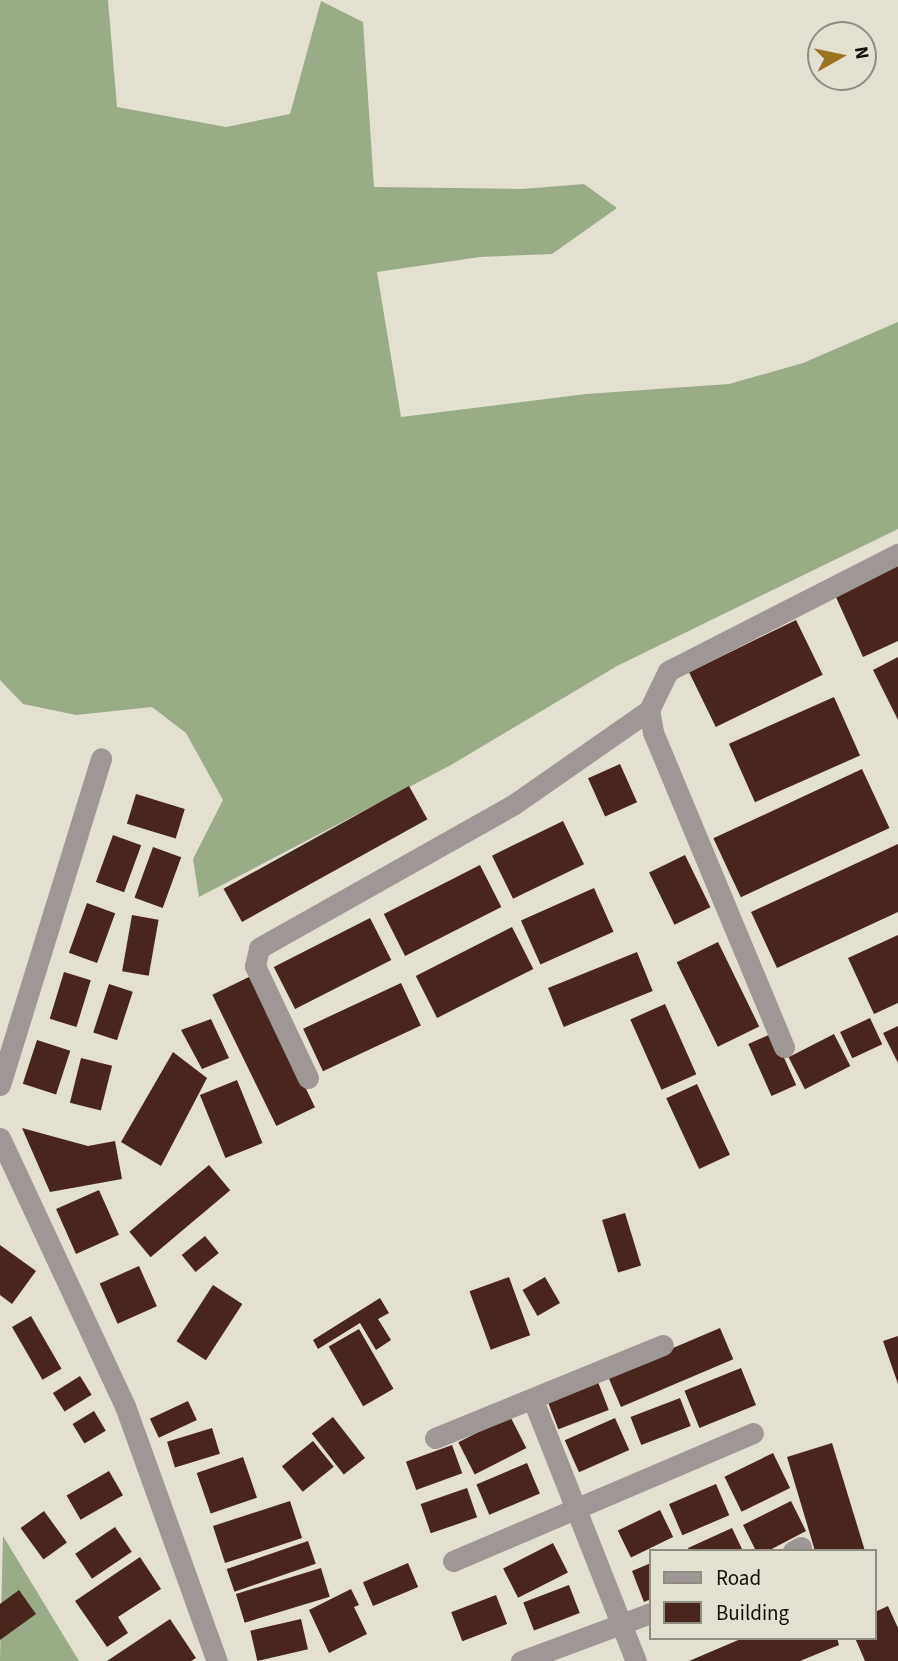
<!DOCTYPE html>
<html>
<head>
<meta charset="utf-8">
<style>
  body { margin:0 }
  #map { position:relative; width:898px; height:1661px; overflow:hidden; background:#e4e0d1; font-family:"Source Sans 3",sans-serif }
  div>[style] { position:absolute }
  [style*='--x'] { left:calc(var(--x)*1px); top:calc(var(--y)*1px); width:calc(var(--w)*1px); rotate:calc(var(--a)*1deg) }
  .forest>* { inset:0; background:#99ab87 }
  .building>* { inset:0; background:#49261d; transform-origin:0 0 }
  .minor>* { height:21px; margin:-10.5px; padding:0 10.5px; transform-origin:10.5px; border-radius:10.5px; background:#9f9796 }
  span { translate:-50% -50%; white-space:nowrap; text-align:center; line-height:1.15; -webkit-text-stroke:7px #e4e0d1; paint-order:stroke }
  .legend { position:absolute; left:649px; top:1549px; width:228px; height:91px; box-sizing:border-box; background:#e4e0d1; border:2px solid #8f8c81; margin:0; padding:9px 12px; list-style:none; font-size:21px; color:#100e09 }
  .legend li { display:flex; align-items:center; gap:14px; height:35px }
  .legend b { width:35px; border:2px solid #8f8c81 }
  .north { position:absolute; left:807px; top:21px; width:70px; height:70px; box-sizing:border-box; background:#e4e0d1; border:2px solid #8f8c81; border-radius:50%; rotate:81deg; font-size:19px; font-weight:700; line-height:28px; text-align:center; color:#100e09 }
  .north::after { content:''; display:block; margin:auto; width:24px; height:32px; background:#9c7321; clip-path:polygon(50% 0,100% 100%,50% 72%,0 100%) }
</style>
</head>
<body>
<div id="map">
  <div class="forest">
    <div style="clip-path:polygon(0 0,108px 0,117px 107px,226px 127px,290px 114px,321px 1px,363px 22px,374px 187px,522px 189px,584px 184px,617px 208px,552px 254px,480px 257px,377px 272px,401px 417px,586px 394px,729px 384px,803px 363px,898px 322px,898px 529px,617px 666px,451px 765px,199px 897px,193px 859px,223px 800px,186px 733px,152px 707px,76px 715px,23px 704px,0 680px)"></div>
    <div style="clip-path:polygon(3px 1536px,79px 1661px,0 1661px)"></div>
  </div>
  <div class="building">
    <div style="clip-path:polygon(898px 566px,898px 641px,863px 657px,835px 595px)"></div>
    <div style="left:796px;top:620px;width:61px;height:119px;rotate:64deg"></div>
    <div style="clip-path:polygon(898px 657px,898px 720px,873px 670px)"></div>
    <div style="left:834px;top:697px;width:64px;height:115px;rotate:66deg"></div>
    <div style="left:620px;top:764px;width:42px;height:35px;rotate:66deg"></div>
    <div style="left:862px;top:769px;width:65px;height:164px;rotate:65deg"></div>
    <div style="left:409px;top:786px;width:38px;height:212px;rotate:61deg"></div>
    <div style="left:136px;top:794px;width:51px;height:31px;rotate:17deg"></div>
    <div style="left:563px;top:821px;width:48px;height:79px;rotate:64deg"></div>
    <div style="left:113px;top:835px;width:30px;height:50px;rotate:20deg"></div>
    <div style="clip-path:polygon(898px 844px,898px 912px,777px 968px,751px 912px)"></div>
    <div style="left:153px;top:847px;width:30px;height:54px;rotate:20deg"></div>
    <div style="left:685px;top:855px;width:58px;height:40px;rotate:64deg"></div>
    <div style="left:480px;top:865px;width:47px;height:108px;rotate:63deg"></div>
    <div style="left:594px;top:888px;width:48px;height:80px;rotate:66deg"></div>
    <div style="left:87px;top:903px;width:30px;height:53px;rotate:20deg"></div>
    <div style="left:132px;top:915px;width:27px;height:57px;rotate:10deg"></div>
    <div style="left:370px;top:918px;width:47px;height:108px;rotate:63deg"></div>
    <div style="left:512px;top:927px;width:47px;height:108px;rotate:63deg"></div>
    <div style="clip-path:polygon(898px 935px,898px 1003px,874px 1014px,848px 958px)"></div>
    <div style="left:718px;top:942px;width:94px;height:46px;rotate:64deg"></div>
    <div style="left:637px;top:952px;width:42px;height:96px;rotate:68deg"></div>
    <div style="left:64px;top:972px;width:28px;height:49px;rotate:17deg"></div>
    <div style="left:251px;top:976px;width:146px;height:43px;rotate:64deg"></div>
    <div style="left:401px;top:983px;width:47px;height:108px;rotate:65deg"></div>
    <div style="left:109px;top:984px;width:25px;height:51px;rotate:18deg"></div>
    <div style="left:665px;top:1004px;width:77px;height:38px;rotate:66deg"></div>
    <div style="left:870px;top:1018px;width:29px;height:33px;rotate:65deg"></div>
    <div style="clip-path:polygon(211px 1019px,229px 1058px,202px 1069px,181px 1030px)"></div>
    <div style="clip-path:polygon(898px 1026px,898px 1063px,883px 1033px)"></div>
    <div style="left:773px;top:1033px;width:57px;height:27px;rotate:66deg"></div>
    <div style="left:834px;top:1034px;width:36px;height:51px;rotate:63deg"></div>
    <div style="left:37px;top:1040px;width:35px;height:46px;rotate:18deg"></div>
    <div style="clip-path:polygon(173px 1052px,207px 1078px,161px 1166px,121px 1142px)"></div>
    <div style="left:81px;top:1058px;width:32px;height:46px;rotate:14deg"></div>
    <div style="left:237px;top:1080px;width:68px;height:40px;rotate:68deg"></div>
    <div style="left:697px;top:1084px;width:78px;height:34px;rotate:65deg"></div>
    <div style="clip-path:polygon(22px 1128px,88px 1146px,115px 1141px,122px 1179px,50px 1192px)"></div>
    <div style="left:209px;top:1165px;width:33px;height:104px;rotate:50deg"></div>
    <div style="left:99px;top:1190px;width:49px;height:47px;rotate:66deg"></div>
    <div style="left:625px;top:1213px;width:55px;height:24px;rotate:73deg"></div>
    <div style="left:205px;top:1236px;width:22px;height:30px;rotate:51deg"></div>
    <div style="clip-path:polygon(0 1245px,36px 1271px,12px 1304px,0 1295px)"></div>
    <div style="left:139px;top:1266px;width:44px;height:43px;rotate:66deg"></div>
    <div style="left:509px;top:1277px;width:62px;height:42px;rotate:70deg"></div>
    <div style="left:545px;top:1277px;width:30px;height:26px;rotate:60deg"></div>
    <div style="left:213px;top:1285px;width:35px;height:67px;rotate:33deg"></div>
    <div style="clip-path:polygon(380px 1298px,389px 1313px,378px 1319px,391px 1340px,376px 1350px,360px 1323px,318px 1349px,313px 1340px)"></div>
    <div style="left:31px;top:1316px;width:61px;height:22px;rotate:60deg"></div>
    <div style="left:720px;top:1328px;width:34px;height:122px;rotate:67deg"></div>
    <div style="left:359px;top:1329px;width:69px;height:35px;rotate:60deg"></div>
    <div style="clip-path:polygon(898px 1336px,898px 1384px,883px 1341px)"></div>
    <div style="left:741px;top:1368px;width:40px;height:61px;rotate:68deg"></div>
    <div style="left:80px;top:1376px;width:22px;height:32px;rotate:58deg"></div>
    <div style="left:598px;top:1382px;width:30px;height:54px;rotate:69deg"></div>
    <div style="left:680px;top:1398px;width:30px;height:53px;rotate:69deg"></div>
    <div style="left:188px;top:1401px;width:21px;height:42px;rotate:65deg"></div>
    <div style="left:94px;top:1411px;width:23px;height:25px;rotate:59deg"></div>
    <div style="left:510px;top:1416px;width:36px;height:58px;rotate:63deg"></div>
    <div style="left:333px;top:1417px;width:52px;height:27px;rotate:52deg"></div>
    <div style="left:615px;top:1418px;width:35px;height:55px;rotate:66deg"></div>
    <div style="left:212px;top:1428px;width:27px;height:47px;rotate:73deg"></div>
    <div style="left:313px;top:1441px;width:33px;height:40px;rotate:51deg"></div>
    <div style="clip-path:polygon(832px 1443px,865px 1551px,815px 1551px,787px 1457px)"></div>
    <div style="left:452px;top:1445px;width:30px;height:49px;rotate:70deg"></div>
    <div style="left:773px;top:1453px;width:39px;height:54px;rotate:64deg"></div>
    <div style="left:243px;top:1457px;width:43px;height:49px;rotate:71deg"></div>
    <div style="left:527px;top:1463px;width:33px;height:55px;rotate:67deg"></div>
    <div style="left:109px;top:1471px;width:28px;height:49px;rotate:60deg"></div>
    <div style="left:716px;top:1484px;width:34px;height:51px;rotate:67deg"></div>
    <div style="left:467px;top:1488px;width:31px;height:49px;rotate:71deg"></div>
    <div style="left:290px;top:1501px;width:39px;height:81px;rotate:72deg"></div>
    <div style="clip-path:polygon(791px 1501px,806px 1531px,768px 1551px,756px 1551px,743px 1525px)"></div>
    <div style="left:660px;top:1510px;width:30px;height:47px;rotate:64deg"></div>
    <div style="left:44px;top:1511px;width:39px;height:29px;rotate:54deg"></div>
    <div style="left:115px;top:1527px;width:30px;height:48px;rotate:56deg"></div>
    <div style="clip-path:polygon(732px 1528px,743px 1551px,689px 1551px,688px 1548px)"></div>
    <div style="left:308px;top:1541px;width:24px;height:86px;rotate:71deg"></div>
    <div style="left:553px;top:1543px;width:33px;height:56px;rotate:63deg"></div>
    <div style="clip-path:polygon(140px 1557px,161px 1589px,118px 1617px,128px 1633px,107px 1647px,75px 1601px)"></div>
    <div style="left:408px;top:1563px;width:26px;height:49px;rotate:67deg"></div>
    <div style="clip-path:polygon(651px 1563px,651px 1599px,644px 1602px,632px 1571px)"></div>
    <div style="left:321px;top:1568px;width:30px;height:89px;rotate:73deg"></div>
    <div style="left:569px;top:1585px;width:30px;height:49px;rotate:69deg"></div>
    <div style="clip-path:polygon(351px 1589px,359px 1605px,354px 1607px,367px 1634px,329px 1653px,309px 1610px)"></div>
    <div style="clip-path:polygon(19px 1590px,36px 1614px,0 1640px,0 1604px)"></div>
    <div style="left:496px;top:1595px;width:31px;height:48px;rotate:69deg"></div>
    <div style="clip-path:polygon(888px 1606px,898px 1628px,898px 1661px,865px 1661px,855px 1638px,875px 1638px,875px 1612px)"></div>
    <div style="clip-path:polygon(170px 1619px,196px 1658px,191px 1661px,107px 1661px)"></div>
    <div style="left:301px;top:1619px;width:31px;height:52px;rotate:77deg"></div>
    <div style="clip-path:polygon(743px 1638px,837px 1638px,839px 1645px,800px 1661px,689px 1661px)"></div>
  </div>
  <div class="minor">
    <div style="--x:784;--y:1047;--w:341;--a:-112.6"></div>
    <div style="--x:653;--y:732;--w:22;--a:-100"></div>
    <div style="--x:649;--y:710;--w:43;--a:-64"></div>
    <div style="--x:668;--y:671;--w:258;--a:-27"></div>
    <div style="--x:308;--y:1078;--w:124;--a:-115.3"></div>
    <div style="--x:255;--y:966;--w:18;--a:-77"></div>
    <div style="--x:259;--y:948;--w:291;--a:-29.4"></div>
    <div style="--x:513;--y:805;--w:166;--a:-34.9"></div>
    <div style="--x:0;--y:1085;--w:342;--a:-72.8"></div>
    <div style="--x:0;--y:1138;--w:296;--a:65"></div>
    <div style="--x:125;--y:1406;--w:271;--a:70.2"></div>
    <div style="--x:533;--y:1400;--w:281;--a:68.5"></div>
    <div style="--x:435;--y:1438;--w:246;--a:-22.2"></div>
    <div style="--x:793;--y:1551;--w:9;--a:-27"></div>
    <div style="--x:453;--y:1561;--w:326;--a:-23.1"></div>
    <div style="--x:521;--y:1661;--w:139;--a:-20.3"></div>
  </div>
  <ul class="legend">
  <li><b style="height:9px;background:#9f9796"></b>Road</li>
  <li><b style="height:19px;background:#49261d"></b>Building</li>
  </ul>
  <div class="north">N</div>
</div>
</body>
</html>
